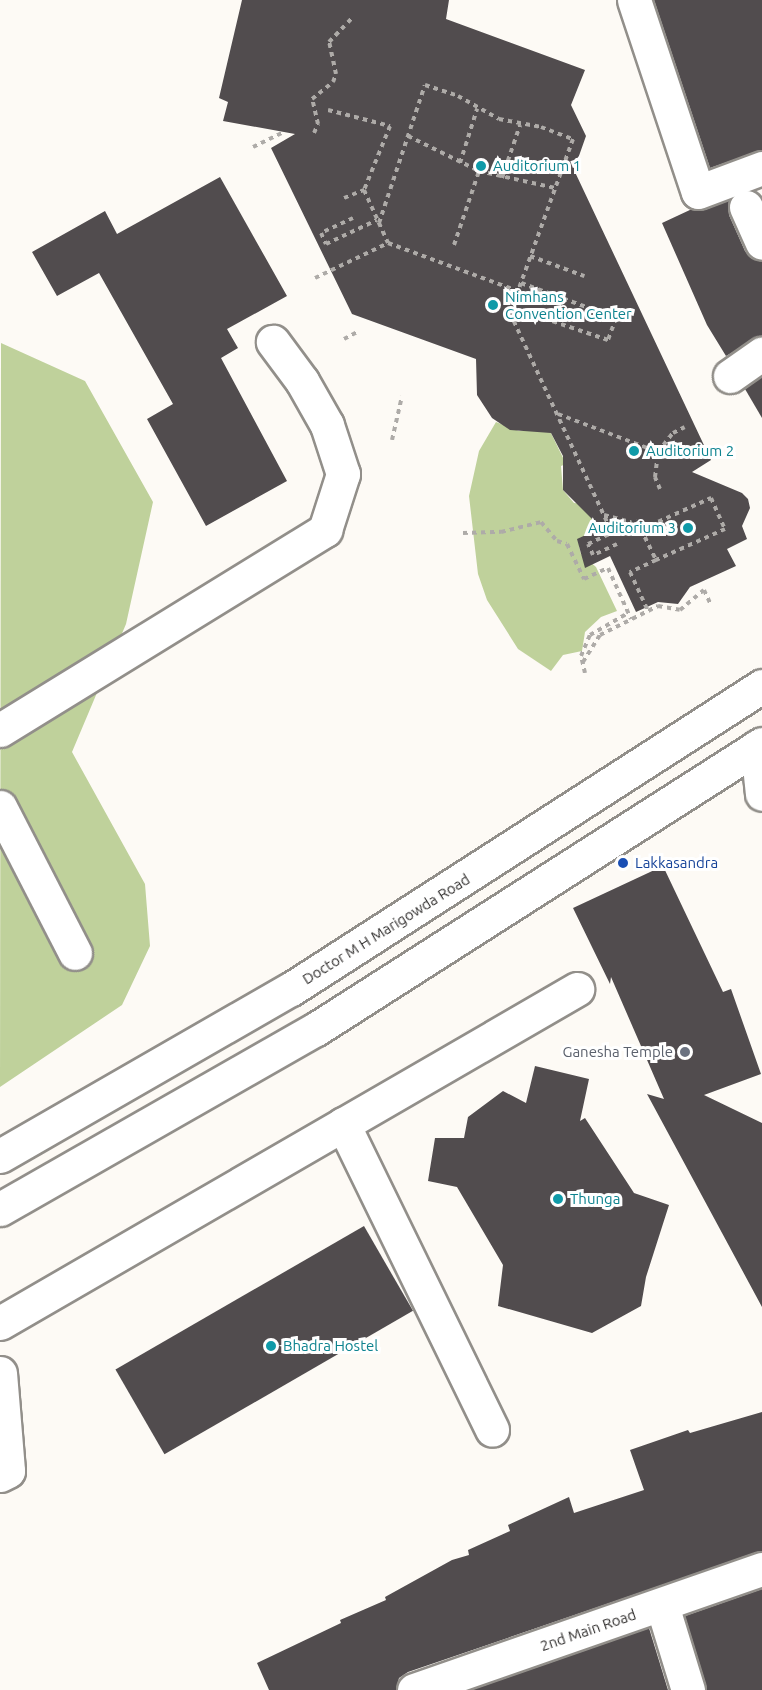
<!DOCTYPE html>
<html>
<head>
<meta charset="utf-8">
<style>
  body { margin:0 }
  #map { position:relative; width:762px; height:1690px; overflow:hidden; background:#fdfaf5; font-family:Ubuntu,sans-serif }
  div>[style] { position:absolute }
  [style*='--x'] { left:calc(var(--x)*1px); top:calc(var(--y)*1px); width:calc(var(--w)*1px); rotate:calc(var(--a)*1deg) }
  .green>* { inset:0; background:#bfd19b }
  .building>* { inset:0; background:#514c4e; transform-origin:0 0 }
  .path>* { height:4px; margin-top:-2px; transform-origin:0; background:repeating-linear-gradient(90deg,#aeaba8 0 4.5px,transparent 0 9px) }
  .roads { filter:drop-shadow(2px 0 #928f8a) drop-shadow(-2px 0 #928f8a) drop-shadow(0 2px #928f8a) drop-shadow(0 -2px #928f8a) }
  .minor>* { height:33px; margin:-16.5px; padding:0 16.5px; transform-origin:16.5px; border-radius:16.5px; background:#fff }
  .major>* { height:33px; margin:-16.5px; padding:0 16.5px; transform-origin:16.5px; border-radius:16.5px; background:#fff }
  .dots>* { width:16px; height:16px; translate:-50% -50%; box-sizing:border-box; border:3px solid #fff; border-radius:50% }
  span { translate:-50% -50%; white-space:nowrap; text-align:center; line-height:1.15; -webkit-text-stroke:6px #fff; paint-order:stroke }
  .culture-label { font-size:15px; color:#0d838f }
  .left { translate:0 -50%; text-align:left }
  .right { translate:-100% -50%; text-align:right }
  .transit-label { font-size:15px; color:#164399 }
  .street-label { font-size:15px; color:#302e2d }
  .worship-label { font-size:15px; color:#5b616d }
</style>
</head>
<body>
<div id="map">
  <div class="green">
    <div style="clip-path:polygon(1px 343px,85px 381px,153px 502px,126px 624px,72px 752px,145px 884px,150px 946px,122px 1005px,0 1087px)"></div>
    <div style="clip-path:polygon(496px 422px,519px 431px,549px 429px,566px 464px,561px 466px,563px 490px,574px 503px,586px 504px,598px 530px,579px 546px,581px 554px,596px 567px,617px 611px,601px 617px,585px 632px,582px 651px,563px 655px,551px 671px,518px 649px,487px 600px,478px 574px,469px 496px,479px 451px)"></div>
  </div>
  <div class="building">
    <div style="clip-path:polygon(242px 0,449px 0,446px 19px,585px 70px,571px 105px,586px 136px,574px 170px,711px 460px,692px 472px,742px 493px,748px 499px,750px 508px,742px 526px,747px 539px,727px 549px,736px 566px,690px 587px,678px 604px,658px 602px,636px 612px,610px 556px,585px 568px,577px 539px,601px 528px,563px 490px,563px 456px,551px 433px,510px 430px,492px 418px,477px 395px,476px 359px,352px 314px,271px 148px,295px 134px,223px 121px,228px 102px,219px 98px)"></div>
    <div style="clip-path:polygon(654px 0,762px 0,762px 150px,710px 168px)"></div>
    <div style="clip-path:polygon(220px 177px,287px 296px,227px 329px,238px 348px,221px 358px,287px 481px,206px 526px,147px 419px,173px 404px,99px 273px,57px 296px,32px 252px,105px 211px,117px 234px)"></div>
    <div style="clip-path:polygon(729px 200px,729px 215px,745px 251px,751px 258px,762px 261px,762px 336px,726px 356px,707px 325px,662px 223px,692px 209px,705px 210px)"></div>
    <div style="clip-path:polygon(762px 377px,762px 418px,745px 389px)"></div>
    <div style="clip-path:polygon(663px 866px,723px 992px,731px 989px,761px 1074px,704px 1095px,762px 1123px,762px 1307px,647px 1094px,664px 1099px,611px 977px,610px 984px,573px 908px)"></div>
    <div style="clip-path:polygon(535px 1066px,589px 1079px,580px 1121px,585px 1118px,634px 1193px,669px 1205px,646px 1277px,641px 1306px,592px 1333px,498px 1306px,503px 1265px,457px 1187px,428px 1181px,435px 1138px,464px 1138px,468px 1117px,503px 1091px,526px 1103px)"></div>
    <div style="left:364px;top:1226px;width:98px;height:287px;rotate:60deg"></div>
    <div style="clip-path:polygon(762px 1412px,762px 1551px,408px 1672px,399px 1678px,396px 1690px,269px 1690px,257px 1663px,341px 1623px,340px 1620px,386px 1600px,385px 1597px,452px 1560px,469px 1555px,468px 1550px,510px 1531px,508px 1525px,569px 1497px,574px 1513px,644px 1490px,630px 1450px,688px 1430px,690px 1433px)"></div>
    <div style="clip-path:polygon(762px 1589px,762px 1690px,706px 1690px,685px 1616px)"></div>
    <div style="clip-path:polygon(649px 1628px,668px 1690px,471px 1690px)"></div>
  </div>
  <div class="path">
    <div style="--x:328;--y:110;--w:64;--a:14.5"></div>
    <div style="--x:390;--y:126;--w:69;--a:112.1"></div>
    <div style="--x:364;--y:190;--w:58;--a:65.6"></div>
    <div style="--x:388;--y:243;--w:139;--a:20.3"></div>
    <div style="--x:314;--y:133;--w:10;--a:-66"></div>
    <div style="--x:318;--y:124;--w:26;--a:-103"></div>
    <div style="--x:312;--y:99;--w:27;--a:-39"></div>
    <div style="--x:333;--y:82;--w:9;--a:-69"></div>
    <div style="--x:336;--y:74;--w:33;--a:-102"></div>
    <div style="--x:329;--y:42;--w:32;--a:-46"></div>
    <div style="--x:408;--y:136;--w:79;--a:26.2"></div>
    <div style="--x:479;--y:171;--w:78;--a:12.6"></div>
    <div style="--x:253;--y:147;--w:32;--a:-26"></div>
    <div style="--x:460;--y:163;--w:57;--a:-72.5"></div>
    <div style="--x:502;--y:178;--w:56;--a:-71.2"></div>
    <div style="--x:344;--y:198;--w:22;--a:-22"></div>
    <div style="--x:353;--y:218;--w:35;--a:155"></div>
    <div style="--x:321;--y:233;--w:12;--a:66"></div>
    <div style="--x:326;--y:244;--w:56;--a:-25.2"></div>
    <div style="--x:379;--y:223;--w:145;--a:-71.6"></div>
    <div style="--x:425;--y:85;--w:35;--a:18"></div>
    <div style="--x:458;--y:96;--w:47;--a:29.3"></div>
    <div style="--x:499;--y:119;--w:43;--a:10.8"></div>
    <div style="--x:541;--y:127;--w:34;--a:21"></div>
    <div style="--x:573;--y:139;--w:185;--a:109.9"></div>
    <div style="--x:510;--y:313;--w:242;--a:65.1"></div>
    <div style="--x:454;--y:245;--w:78;--a:-71.3"></div>
    <div style="--x:530;--y:256;--w:58;--a:20.3"></div>
    <div style="--x:315;--y:278;--w:81;--a:-25.6"></div>
    <div style="--x:521;--y:283;--w:101;--a:20.2"></div>
    <div style="--x:616;--y:318;--w:23;--a:110"></div>
    <div style="--x:608;--y:340;--w:72;--a:-161.3"></div>
    <div style="--x:344;--y:339;--w:17;--a:-28"></div>
    <div style="--x:558;--y:414;--w:107;--a:20.8"></div>
    <div style="--x:392;--y:440;--w:45;--a:-77.2"></div>
    <div style="--x:660;--y:489;--w:13;--a:-113"></div>
    <div style="--x:655;--y:477;--w:25;--a:-83"></div>
    <div style="--x:658;--y:452;--w:24;--a:-52"></div>
    <div style="--x:673;--y:433;--w:13;--a:-27"></div>
    <div style="--x:604;--y:515;--w:28;--a:15"></div>
    <div style="--x:642;--y:529;--w:76;--a:-24.2"></div>
    <div style="--x:711;--y:498;--w:34;--a:66"></div>
    <div style="--x:725;--y:529;--w:76;--a:155.8"></div>
    <div style="--x:463;--y:533;--w:38;--a:-2"></div>
    <div style="--x:501;--y:532;--w:41;--a:-14"></div>
    <div style="--x:541;--y:522;--w:25;--a:50"></div>
    <div style="--x:557;--y:541;--w:10;--a:17"></div>
    <div style="--x:567;--y:544;--w:39;--a:64"></div>
    <div style="--x:584;--y:579;--w:26;--a:-25"></div>
    <div style="--x:608;--y:568;--w:56;--a:65.7"></div>
    <div style="--x:617;--y:544;--w:26;--a:155"></div>
    <div style="--x:593;--y:555;--w:12;--a:-114"></div>
    <div style="--x:588;--y:544;--w:54;--a:-25.1"></div>
    <div style="--x:637;--y:521;--w:43;--a:64"></div>
    <div style="--x:656;--y:560;--w:29;--a:155"></div>
    <div style="--x:630;--y:572;--w:43;--a:65.2"></div>
    <div style="--x:583;--y:662;--w:32;--a:-58"></div>
    <div style="--x:600;--y:635;--w:65;--a:-26.6"></div>
    <div style="--x:658;--y:606;--w:22;--a:10"></div>
    <div style="--x:680;--y:610;--w:31;--a:-40"></div>
    <div style="--x:704;--y:590;--w:14;--a:65"></div>
    <div style="--x:585;--y:673;--w:17;--a:-103"></div>
    <div style="--x:581;--y:656;--w:23;--a:-67"></div>
    <div style="--x:590;--y:635;--w:44;--a:-30.1"></div>
  </div>
  <div class="roads">
    <div class="minor">
      <div style="--x:634;--y:0;--w:202;--a:71.6"></div>
      <div style="--x:698;--y:192;--w:68;--a:-20.6"></div>
      <div style="--x:746;--y:207;--w:39;--a:66"></div>
      <div style="--x:730;--y:376;--w:39;--a:-35"></div>
      <div style="--x:0;--y:730;--w:382;--a:-31.6"></div>
      <div style="--x:325;--y:530;--w:59;--a:-72.2"></div>
      <div style="--x:343;--y:474;--w:52;--a:-108.1"></div>
      <div style="--x:327;--y:425;--w:51;--a:-119.6"></div>
      <div style="--x:302;--y:381;--w:49;--a:-126.6"></div>
      <div style="--x:757;--y:747;--w:47;--a:83.9"></div>
      <div style="--x:0;--y:807;--w:164;--a:62.8"></div>
      <div style="--x:343;--y:1124;--w:340;--a:64"></div>
      <div style="--x:0;--y:1323;--w:667;--a:-30.06"></div>
      <div style="--x:0;--y:1373;--w:98;--a:85.3"></div>
      <div style="--x:8;--y:1471;--w:9;--a:153"></div>
      <div style="--x:662;--y:1605;--w:89;--a:73"></div>
      <div style="--x:414;--y:1690;--w:368;--a:-19.2"></div>
    </div>
    <div class="major">
      <div style="--x:0;--y:1156;--w:336;--a:-29.9"></div>
      <div style="--x:291;--y:989;--w:560;--a:-32.75"></div>
      <div style="--x:0;--y:1209;--w:364;--a:-29.7"></div>
      <div style="--x:316;--y:1029;--w:529;--a:-32.58"></div>
    </div>
  </div>
  <div class="dots">
    <div style="left:481px;top:166px;background:#0f9aa8"></div>
    <div style="left:493px;top:305px;background:#0f9aa8"></div>
    <div style="left:634px;top:451px;background:#0f9aa8"></div>
    <div style="left:688px;top:528px;background:#0f9aa8"></div>
    <div style="left:623px;top:863px;background:#1a4fb4"></div>
    <div style="left:685px;top:1052px;background:#6b7280"></div>
    <div style="left:558px;top:1199px;background:#0f9aa8"></div>
    <div style="left:271px;top:1346px;background:#0f9aa8"></div>
  </div>
  <div class="culture-label">
    <span class="left" style="left:493px;top:166px">Auditorium 1</span>
    <span class="left" style="left:505px;top:305px">Nimhans<br>Convention Center</span>
    <span class="left" style="left:646px;top:451px">Auditorium 2</span>
    <span class="right" style="left:676px;top:528px">Auditorium 3</span>
    <span class="left" style="left:570px;top:1199px">Thunga</span>
    <span class="left" style="left:283px;top:1346px">Bhadra Hostel</span>
  </div>
  <div class="transit-label">
    <span class="left" style="left:635px;top:863px">Lakkasandra</span>
  </div>
  <div class="street-label">
    <span style="left:386px;top:929px;rotate:-32deg">Doctor M H Marigowda Road</span>
    <span style="left:588px;top:1630px;rotate:-19deg">2nd Main Road</span>
  </div>
  <div class="worship-label">
    <span class="right" style="left:673px;top:1052px">Ganesha Temple</span>
  </div>
</div>
</body>
</html>
